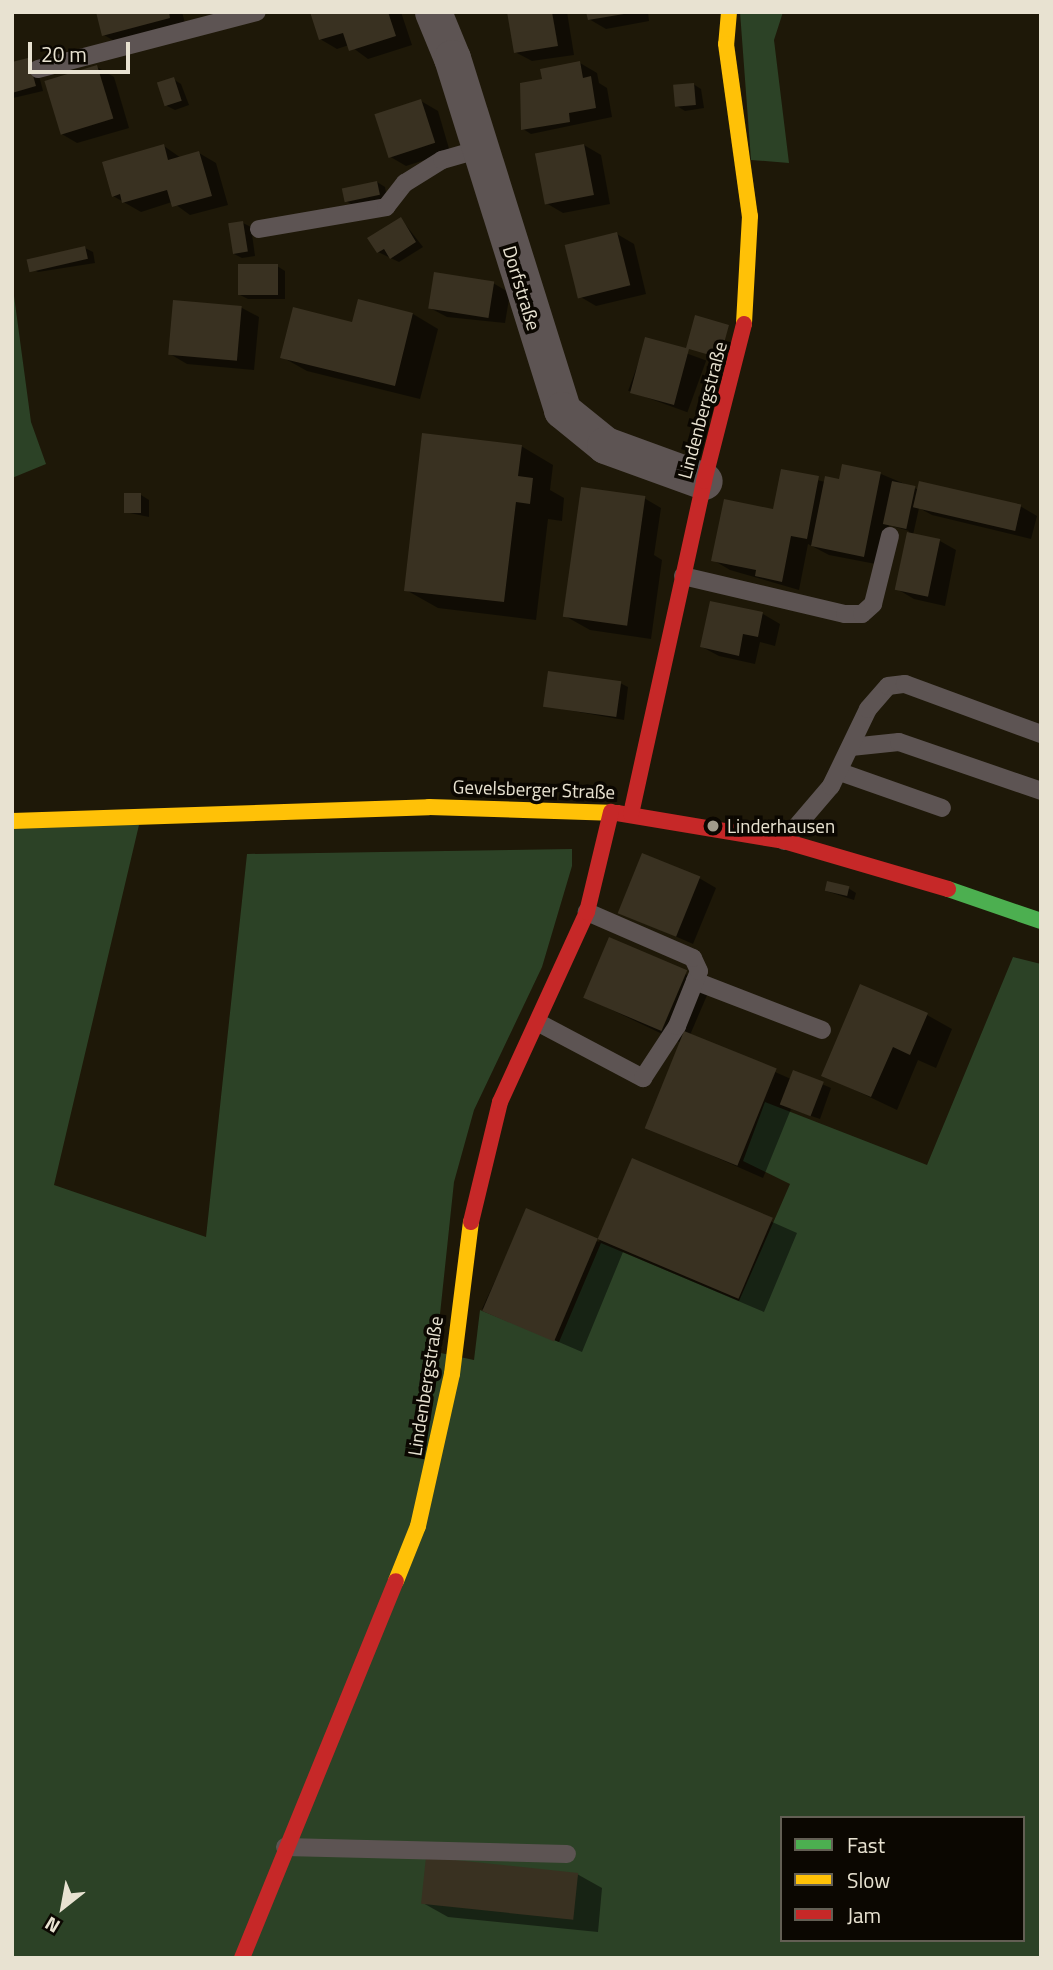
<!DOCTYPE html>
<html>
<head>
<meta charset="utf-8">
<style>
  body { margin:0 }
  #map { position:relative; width:1053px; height:1970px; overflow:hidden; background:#1e1808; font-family:"Titillium Web",sans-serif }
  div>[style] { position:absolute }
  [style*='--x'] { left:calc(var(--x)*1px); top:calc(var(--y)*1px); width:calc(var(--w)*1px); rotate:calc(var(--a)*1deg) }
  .green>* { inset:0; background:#2c4226 }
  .shadow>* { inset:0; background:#0007; transform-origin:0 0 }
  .building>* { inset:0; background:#393121; transform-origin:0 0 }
  .lane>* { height:18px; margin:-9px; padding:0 9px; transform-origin:9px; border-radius:9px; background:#5d5453 }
  .street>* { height:37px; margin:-18.5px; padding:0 18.5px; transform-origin:18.5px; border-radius:18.5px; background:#5d5453 }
  .fast>* { height:16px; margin:-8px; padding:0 8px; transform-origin:8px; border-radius:8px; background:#4caf50 }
  .slow>* { height:16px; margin:-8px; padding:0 8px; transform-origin:8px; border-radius:8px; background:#ffc107 }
  .jam>* { height:16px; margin:-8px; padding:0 8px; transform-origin:8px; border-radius:8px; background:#c62828 }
  .dots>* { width:19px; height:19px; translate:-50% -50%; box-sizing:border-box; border:4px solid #0b0701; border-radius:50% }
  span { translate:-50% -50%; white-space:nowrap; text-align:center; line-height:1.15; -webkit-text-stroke:7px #0b0701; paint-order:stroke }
  .street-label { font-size:19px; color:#e8e2d1 }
  .poi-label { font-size:19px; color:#e8e2d1 }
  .left { translate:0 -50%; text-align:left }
  .frame { position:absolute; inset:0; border:14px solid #e8e2d1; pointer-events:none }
  .legend { position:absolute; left:780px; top:1816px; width:245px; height:126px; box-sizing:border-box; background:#0b0701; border:2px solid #635f54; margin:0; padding:9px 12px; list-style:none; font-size:21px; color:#e8e2d1 }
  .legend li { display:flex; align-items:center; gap:14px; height:35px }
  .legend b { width:35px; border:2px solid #635f54 }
  .north { position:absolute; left:28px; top:1872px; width:70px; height:70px; -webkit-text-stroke:5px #0b0701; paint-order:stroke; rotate:211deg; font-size:19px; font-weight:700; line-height:28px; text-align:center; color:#e8e2d1 }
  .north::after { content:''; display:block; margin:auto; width:24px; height:32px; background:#e8e2d1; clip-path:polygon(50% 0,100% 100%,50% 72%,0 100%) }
  .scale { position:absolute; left:28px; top:42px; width:102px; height:32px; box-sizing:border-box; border:4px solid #e8e2d1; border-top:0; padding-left:9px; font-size:21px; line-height:24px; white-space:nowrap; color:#e8e2d1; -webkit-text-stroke:5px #0b0701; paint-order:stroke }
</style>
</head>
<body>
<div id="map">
  <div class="green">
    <div style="clip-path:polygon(740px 12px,783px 12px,774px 40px,789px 163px,751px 160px)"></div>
    <div style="clip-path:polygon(12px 281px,31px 422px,46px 464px,12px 478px)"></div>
    <div style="clip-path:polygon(evenodd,12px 819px,139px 825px,54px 1185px,206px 1237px,247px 854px,572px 849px,572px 866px,542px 967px,474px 1110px,454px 1182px,436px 1352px,474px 1360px,480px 1310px,559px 1342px,601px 1243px,739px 1301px,790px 1184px,743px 1161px,765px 1102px,927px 1165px,1013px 957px,1041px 964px,1041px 1958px,12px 1958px,12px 819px,782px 1818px,1023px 1818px,1023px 1940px,782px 1940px,782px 1818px)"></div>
  </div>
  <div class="shadow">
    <div style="clip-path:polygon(98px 12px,182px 12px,186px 27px,121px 45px,104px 35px)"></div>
    <div style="clip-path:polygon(317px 12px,401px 12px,412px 45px,368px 59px,349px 45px,337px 49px,320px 39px)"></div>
    <div style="clip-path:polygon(509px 12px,567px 12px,574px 55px,532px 61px,515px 52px)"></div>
    <div style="clip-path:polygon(588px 12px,648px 12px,649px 21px,606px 29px,589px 19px)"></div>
    <div style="clip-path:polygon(28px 60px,36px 64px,43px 91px,13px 98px,12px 64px)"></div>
    <div style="clip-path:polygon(580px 63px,597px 73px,599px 83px,607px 88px,612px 117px,531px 134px,523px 129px,544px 80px)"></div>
    <div style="clip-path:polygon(97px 67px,114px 77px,129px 128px,77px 143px,60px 133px)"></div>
    <div style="clip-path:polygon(173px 79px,181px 84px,189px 105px,175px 110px,167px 106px)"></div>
    <div style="clip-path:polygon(693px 84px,701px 89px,704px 108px,685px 111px,677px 106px)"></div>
    <div style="clip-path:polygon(421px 101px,438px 111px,450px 152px,406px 166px,389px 156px)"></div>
    <div style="clip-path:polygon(584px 145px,601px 155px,610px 204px,563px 213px,546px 203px)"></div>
    <div style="clip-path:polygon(164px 146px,181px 158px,199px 153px,216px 163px,228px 205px,190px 215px,172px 202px,141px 212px,113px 196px)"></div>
    <div style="clip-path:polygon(377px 182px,385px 187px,387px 199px,354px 206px,346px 201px)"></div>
    <div style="clip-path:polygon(401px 219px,423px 247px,399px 262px,378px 252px)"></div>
    <div style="clip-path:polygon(243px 223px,251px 227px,255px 256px,242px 258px,234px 254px)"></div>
    <div style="clip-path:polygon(617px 234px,634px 244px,646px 294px,596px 306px,579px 296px)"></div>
    <div style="clip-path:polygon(85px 248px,93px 252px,95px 263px,38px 272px,30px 268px)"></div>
    <div style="clip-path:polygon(277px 266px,285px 271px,285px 299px,248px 299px,240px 295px)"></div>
    <div style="clip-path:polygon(493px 283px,510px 293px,505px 323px,447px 317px,430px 308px)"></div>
    <div style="clip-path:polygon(175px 301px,242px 308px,259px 317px,254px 370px,187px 364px,170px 354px)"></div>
    <div style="clip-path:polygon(413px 314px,438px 329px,420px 399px,307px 371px,282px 357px,353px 324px)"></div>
    <div style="left:647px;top:339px;width:63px;height:55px;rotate:20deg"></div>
    <div style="clip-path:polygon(521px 446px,553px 465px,550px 490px,564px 498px,562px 521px,548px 519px,536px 620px,438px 608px,406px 590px)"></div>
    <div style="clip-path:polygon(783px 471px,825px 482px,881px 474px,919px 490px,1020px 506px,1037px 516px,1031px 539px,932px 515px,919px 508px,913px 535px,940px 541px,956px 550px,945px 606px,914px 599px,897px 589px,909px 531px,889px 525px,881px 565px,829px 555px,808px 544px,799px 590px,730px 570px,713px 560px,775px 511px)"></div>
    <div style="clip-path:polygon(141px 495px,149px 500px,149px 517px,125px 512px)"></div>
    <div style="clip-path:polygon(644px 498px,661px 508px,654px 555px,662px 560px,651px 639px,590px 630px,565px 616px)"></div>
    <div style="clip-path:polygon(711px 603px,763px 614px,780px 624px,775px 646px,760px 642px,755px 664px,719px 656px,702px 647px)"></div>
    <div style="clip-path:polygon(620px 683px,628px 687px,624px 720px,545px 706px)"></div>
    <div style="clip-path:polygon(699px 878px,716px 888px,693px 944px,620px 912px)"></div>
    <div style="clip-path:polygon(848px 888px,856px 893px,854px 900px,826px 891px)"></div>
    <div style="clip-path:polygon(610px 939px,711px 986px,690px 1035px,791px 1079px,794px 1072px,831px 1088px,820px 1119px,791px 1109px,763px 1178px,647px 1127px,681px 1043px,585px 997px)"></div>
    <div style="clip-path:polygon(927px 1015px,952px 1029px,936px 1068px,918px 1060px,897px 1110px,823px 1075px)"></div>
    <div style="clip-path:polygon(633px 1160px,797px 1233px,764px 1312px,623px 1252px,582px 1352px,482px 1309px,527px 1211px,599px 1242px)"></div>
    <div style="clip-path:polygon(577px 1874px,602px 1888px,598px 1932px,448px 1917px,423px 1903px)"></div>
  </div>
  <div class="building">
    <div style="clip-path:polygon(96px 12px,169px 12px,170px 18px,102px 36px)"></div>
    <div style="clip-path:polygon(310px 12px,388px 12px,396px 36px,349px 51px,343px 33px,319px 40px)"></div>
    <div style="clip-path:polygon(507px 12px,552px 12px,558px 46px,514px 53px)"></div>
    <div style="clip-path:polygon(586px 12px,624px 12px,624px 14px,588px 20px)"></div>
    <div style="clip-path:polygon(28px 58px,36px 86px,12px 93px,12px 62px)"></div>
    <div style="clip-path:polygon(580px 61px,583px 78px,591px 76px,596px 108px,569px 113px,570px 122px,521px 130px,520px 83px,542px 79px,540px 69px)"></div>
    <div style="left:97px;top:65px;width:56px;height:55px;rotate:73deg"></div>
    <div style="left:174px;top:77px;width:25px;height:18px;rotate:72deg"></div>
    <div style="left:694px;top:83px;width:22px;height:21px;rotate:85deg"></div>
    <div style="left:421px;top:99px;width:46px;height:49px;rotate:72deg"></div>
    <div style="clip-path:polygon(164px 144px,168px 160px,199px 151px,212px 196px,172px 207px,167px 190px,122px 203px,120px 194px,112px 197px,102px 162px)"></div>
    <div style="left:584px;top:144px;width:52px;height:50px;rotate:79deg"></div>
    <div style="left:377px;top:181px;width:14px;height:36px;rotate:78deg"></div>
    <div style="clip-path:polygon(401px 217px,416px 242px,390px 259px,384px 249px,377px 253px,367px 238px)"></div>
    <div style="left:243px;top:221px;width:31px;height:15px;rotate:81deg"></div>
    <div style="left:617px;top:232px;width:55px;height:54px;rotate:76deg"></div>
    <div style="left:85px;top:246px;width:13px;height:60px;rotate:77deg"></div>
    <div style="left:278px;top:264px;width:31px;height:40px;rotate:90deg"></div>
    <div style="left:434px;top:272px;width:61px;height:37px;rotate:9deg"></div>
    <div style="clip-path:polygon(358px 299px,413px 313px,395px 386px,280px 358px,293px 307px,352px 322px)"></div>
    <div style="left:173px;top:300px;width:69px;height:55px;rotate:5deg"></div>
    <div style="clip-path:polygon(695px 315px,729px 325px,720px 358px,689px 349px,674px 405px,630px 393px,645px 337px,686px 348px)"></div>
    <div style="clip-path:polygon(422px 433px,522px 445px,518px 476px,533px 478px,530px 504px,516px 502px,504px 602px,404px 591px)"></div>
    <div style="clip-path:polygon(842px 464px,881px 472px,864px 557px,811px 546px,825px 476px,839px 479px)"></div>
    <div style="clip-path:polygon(781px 469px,819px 476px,807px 539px,791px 536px,782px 582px,755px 576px,756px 570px,711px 561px,724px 499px,773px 509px)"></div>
    <div style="left:892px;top:481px;width:24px;height:44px;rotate:12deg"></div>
    <div style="left:919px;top:481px;width:105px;height:27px;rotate:13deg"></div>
    <div style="left:581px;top:487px;width:65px;height:131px;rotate:8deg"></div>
    <div style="left:124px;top:493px;width:17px;height:20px"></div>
    <div style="left:907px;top:532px;width:34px;height:59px;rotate:12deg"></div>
    <div style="clip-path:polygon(710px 601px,763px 612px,758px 637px,743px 634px,739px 656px,700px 647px)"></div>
    <div style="left:548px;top:671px;width:74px;height:36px;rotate:8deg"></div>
    <div style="left:642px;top:853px;width:63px;height:65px;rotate:22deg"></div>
    <div style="left:827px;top:881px;width:23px;height:10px;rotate:13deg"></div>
    <div style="left:609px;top:937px;width:85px;height:66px;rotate:23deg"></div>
    <div style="clip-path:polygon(860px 984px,928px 1013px,910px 1055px,893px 1047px,871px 1097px,821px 1076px)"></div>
    <div style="left:684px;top:1031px;width:100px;height:105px;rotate:22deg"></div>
    <div style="left:793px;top:1070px;width:33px;height:37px;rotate:21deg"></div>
    <div style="left:632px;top:1158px;width:153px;height:88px;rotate:23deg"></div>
    <div style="left:526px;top:1208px;width:78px;height:112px;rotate:23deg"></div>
    <div style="left:426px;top:1857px;width:153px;height:47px;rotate:6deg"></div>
  </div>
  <div class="lane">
    <div style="--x:38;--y:69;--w:226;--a:-14.6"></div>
    <div style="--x:259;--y:229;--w:129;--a:-9.8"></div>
    <div style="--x:386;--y:207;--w:31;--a:-52"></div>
    <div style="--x:405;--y:183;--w:44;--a:-31.9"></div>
    <div style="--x:442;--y:160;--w:40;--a:-16"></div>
    <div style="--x:683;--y:576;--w:166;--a:13.2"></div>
    <div style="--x:845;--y:614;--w:17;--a:0"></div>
    <div style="--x:862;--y:614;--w:15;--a:-42"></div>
    <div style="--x:873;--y:604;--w:70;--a:-76"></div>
    <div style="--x:851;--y:747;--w:48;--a:-5.9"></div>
    <div style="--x:899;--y:742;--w:150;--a:19"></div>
    <div style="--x:840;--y:772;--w:108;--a:19.4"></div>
    <div style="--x:784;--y:841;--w:72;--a:-49.5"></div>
    <div style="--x:831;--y:786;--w:85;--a:-64.3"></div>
    <div style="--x:868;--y:709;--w:30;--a:-49"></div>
    <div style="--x:888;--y:686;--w:17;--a:-7"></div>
    <div style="--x:905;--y:684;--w:145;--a:20.2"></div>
    <div style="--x:695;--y:981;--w:136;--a:21.1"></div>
    <div style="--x:539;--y:1023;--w:118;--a:27.9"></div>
    <div style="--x:643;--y:1078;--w:62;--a:-56.8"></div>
    <div style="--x:677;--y:1026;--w:59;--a:-68.2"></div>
    <div style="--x:699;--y:971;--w:14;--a:-115"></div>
    <div style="--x:693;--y:958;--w:116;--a:-156.5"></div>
    <div style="--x:285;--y:1847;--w:282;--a:1.4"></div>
  </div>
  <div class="street">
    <div style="--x:433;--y:12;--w:50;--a:67.6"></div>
    <div style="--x:452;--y:58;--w:369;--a:72.6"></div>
    <div style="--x:562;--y:410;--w:55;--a:39.1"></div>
    <div style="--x:605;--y:445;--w:105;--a:20"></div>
  </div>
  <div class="fast">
    <div style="--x:948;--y:889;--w:98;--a:19"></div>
  </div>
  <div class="slow">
    <div style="--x:729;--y:12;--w:32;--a:95"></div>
    <div style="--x:726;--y:44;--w:174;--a:82.1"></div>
    <div style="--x:750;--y:216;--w:108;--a:93.2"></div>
    <div style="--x:12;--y:821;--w:417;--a:-1.9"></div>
    <div style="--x:429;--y:807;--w:188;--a:1.8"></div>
    <div style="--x:396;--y:1581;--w:59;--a:-68.2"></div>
    <div style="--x:418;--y:1526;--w:156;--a:-77.4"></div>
    <div style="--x:452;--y:1374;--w:153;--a:-82.9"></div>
  </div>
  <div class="jam">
    <div style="--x:617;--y:813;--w:169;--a:9.5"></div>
    <div style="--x:784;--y:841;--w:171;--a:16.3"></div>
    <div style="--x:631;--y:814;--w:341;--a:-77.6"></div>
    <div style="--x:704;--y:481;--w:162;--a:-75.7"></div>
    <div style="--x:471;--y:1222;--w:123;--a:-76.4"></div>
    <div style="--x:500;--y:1102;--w:209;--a:-65.4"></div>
    <div style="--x:587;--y:912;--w:103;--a:-76.5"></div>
    <div style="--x:242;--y:1958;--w:407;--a:-67.8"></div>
  </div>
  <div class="dots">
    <div style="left:713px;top:826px;background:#a19b8b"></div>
  </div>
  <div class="street-label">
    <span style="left:522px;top:288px;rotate:73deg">Dorfstraße</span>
    <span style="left:702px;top:410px;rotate:-75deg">Lindenbergstraße</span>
    <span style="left:534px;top:789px;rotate:2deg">Gevelsberger Straße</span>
    <span style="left:425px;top:1386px;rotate:-81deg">Lindenbergstraße</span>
  </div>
  <div class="poi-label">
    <span class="left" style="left:727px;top:826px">Linderhausen</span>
  </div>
  <div class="frame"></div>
  <ul class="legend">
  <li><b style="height:9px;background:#4caf50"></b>Fast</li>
  <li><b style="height:9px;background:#ffc107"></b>Slow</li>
  <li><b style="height:9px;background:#c62828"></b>Jam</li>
  </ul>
  <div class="north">N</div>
  <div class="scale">20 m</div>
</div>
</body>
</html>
